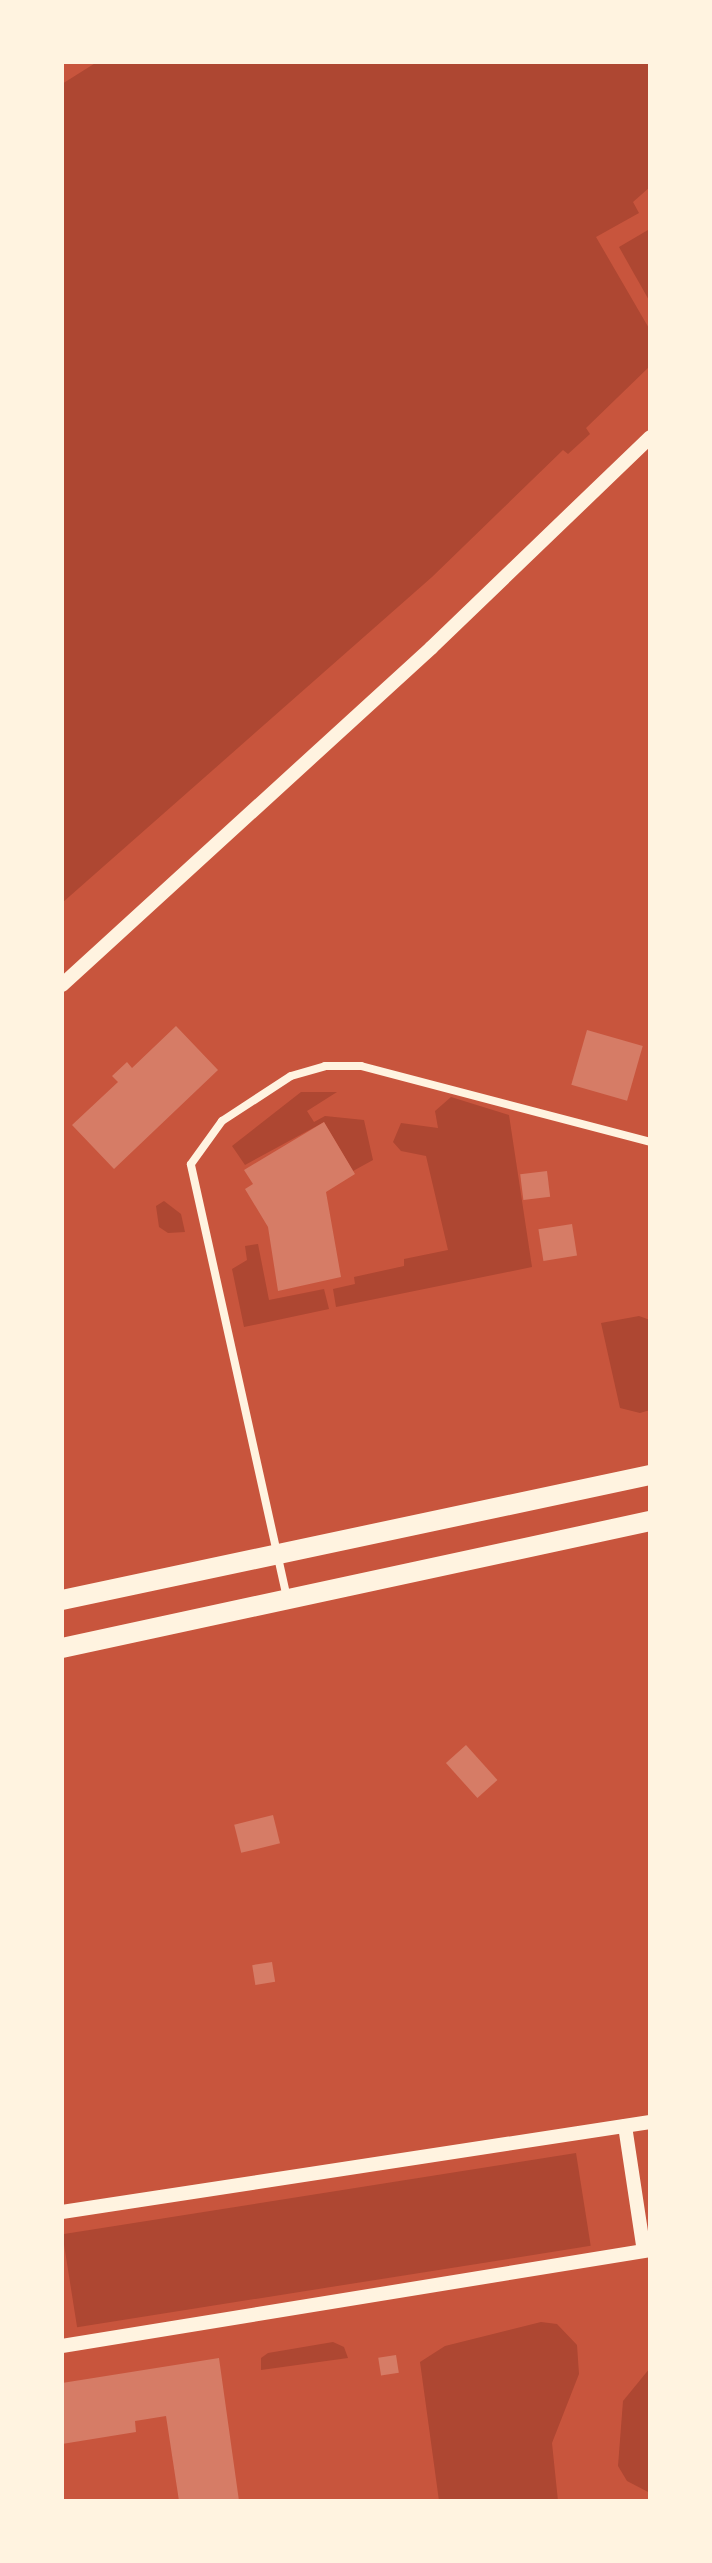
<!DOCTYPE html>
<html>
<head>
<meta charset="utf-8">
<style>
  body { margin:0 }
  #map { position:relative; width:712px; height:2563px; overflow:hidden; background:#c8553d; font-family:"Noto Sans",sans-serif }
  div>[style] { position:absolute }
  [style*='--x'] { left:calc(var(--x)*1px); top:calc(var(--y)*1px); width:calc(var(--w)*1px); rotate:calc(var(--a)*1deg) }
  .green>* { inset:0; background:#ae4732; transform-origin:0 0 }
  .building>* { inset:0; background:#d67c66; transform-origin:0 0 }
  .minor>* { height:8px; margin:-4px; padding:0 4px; transform-origin:4px; border-radius:4px; background:#fff3e0 }
  .tertiary>* { height:14px; margin:-7px; padding:0 7px; transform-origin:7px; border-radius:7px; background:#fff3e0 }
  .primary>* { height:20px; margin:-10px; padding:0 10px; transform-origin:10px; border-radius:10px; background:#fff3e0 }
  span { translate:-50% -50%; white-space:nowrap; text-align:center; line-height:1.15; -webkit-text-stroke:6px #fff3e0; paint-order:stroke }
  .frame { position:absolute; inset:0; border:64px solid #fff3e0; pointer-events:none }
</style>
</head>
<body>
<div id="map">
  <div class="green">
    <div style="clip-path:polygon(97px 62px,650px 62px,650px 187px,633px 202px,639px 213px,596px 237px,650px 330px,650px 366px,586px 428px,590px 434px,568px 454px,563px 450px,432px 577px,62px 903px,62px 84px)"></div>
    <div style="clip-path:polygon(648px 230px,650px 234px,650px 302px,619px 247px)"></div>
    <div style="clip-path:polygon(301px 1092px,337px 1092px,307px 1111px,314px 1122px,325px 1116px,364px 1120px,373px 1160px,353px 1171px,324px 1122px,245px 1165px,232px 1146px)"></div>
    <div style="clip-path:polygon(451px 1097px,509px 1115px,532px 1267px,336px 1307px,333px 1289px,355px 1284px,354px 1277px,404px 1266px,404px 1259px,448px 1250px,426px 1156px,401px 1151px,393px 1142px,401px 1123px,438px 1128px,435px 1111px)"></div>
    <div style="clip-path:polygon(164px 1201px,181px 1214px,185px 1232px,168px 1233px,159px 1227px,156px 1206px)"></div>
    <div style="clip-path:polygon(258px 1244px,269px 1300px,324px 1289px,329px 1309px,244px 1327px,232px 1269px,247px 1260px,245px 1246px)"></div>
    <div style="clip-path:polygon(639px 1316px,650px 1320px,650px 1410px,640px 1413px,620px 1408px,601px 1323px)"></div>
    <div style="left:576px;top:2153px;width:94px;height:520px;rotate:81deg"></div>
    <div style="clip-path:polygon(541px 2322px,557px 2324px,577px 2345px,579px 2374px,552px 2443px,558px 2501px,439px 2501px,420px 2362px,445px 2346px)"></div>
    <div style="clip-path:polygon(333px 2342px,344px 2347px,348px 2358px,261px 2370px,261px 2358px,268px 2353px)"></div>
    <div style="clip-path:polygon(650px 2368px,650px 2493px,627px 2481px,618px 2466px,623px 2401px)"></div>
  </div>
  <div class="building">
    <div style="clip-path:polygon(176px 1026px,218px 1070px,114px 1169px,72px 1125px,118px 1082px,112px 1076px,127px 1062px,132px 1068px)"></div>
    <div style="left:587px;top:1030px;width:58px;height:57px;rotate:16deg"></div>
    <div style="clip-path:polygon(324px 1122px,355px 1174px,326px 1192px,341px 1277px,278px 1291px,268px 1227px,245px 1189px,253px 1184px,244px 1170px)"></div>
    <div style="left:547px;top:1171px;width:26px;height:27px;rotate:83deg"></div>
    <div style="left:572px;top:1224px;width:32px;height:34px;rotate:81deg"></div>
    <div style="left:466px;top:1745px;width:47px;height:27px;rotate:48deg"></div>
    <div style="left:273px;top:1815px;width:29px;height:40px;rotate:76deg"></div>
    <div style="left:272px;top:1962px;width:20px;height:20px;rotate:81deg"></div>
    <div style="left:396px;top:2355px;width:18px;height:18px;rotate:81deg"></div>
    <div style="clip-path:polygon(219px 2358px,239px 2501px,179px 2501px,166px 2416px,135px 2421px,136px 2432px,62px 2444px,62px 2383px)"></div>
  </div>
  <div class="minor">
    <div style="--x:287;--y:1598;--w:444;--a:-102.5"></div>
    <div style="--x:191;--y:1164;--w:53;--a:-54.2"></div>
    <div style="--x:222;--y:1121;--w:82;--a:-33.1"></div>
    <div style="--x:291;--y:1076;--w:35;--a:-16"></div>
    <div style="--x:325;--y:1066;--w:36;--a:0"></div>
    <div style="--x:361;--y:1066;--w:299;--a:14.7"></div>
  </div>
  <div class="tertiary">
    <div style="--x:62;--y:985;--w:500;--a:-42.4"></div>
    <div style="--x:431;--y:648;--w:304;--a:-43.9"></div>
    <div style="--x:625;--y:2126;--w:126;--a:81.4"></div>
    <div style="--x:62;--y:2212;--w:595;--a:-8.7"></div>
    <div style="--x:62;--y:2346;--w:596;--a:-9.27"></div>
  </div>
  <div class="primary">
    <div style="--x:62;--y:1600;--w:601;--a:-12"></div>
    <div style="--x:62;--y:1648;--w:602;--a:-12.19"></div>
  </div>
  <div class="frame"></div>
</div>
</body>
</html>
